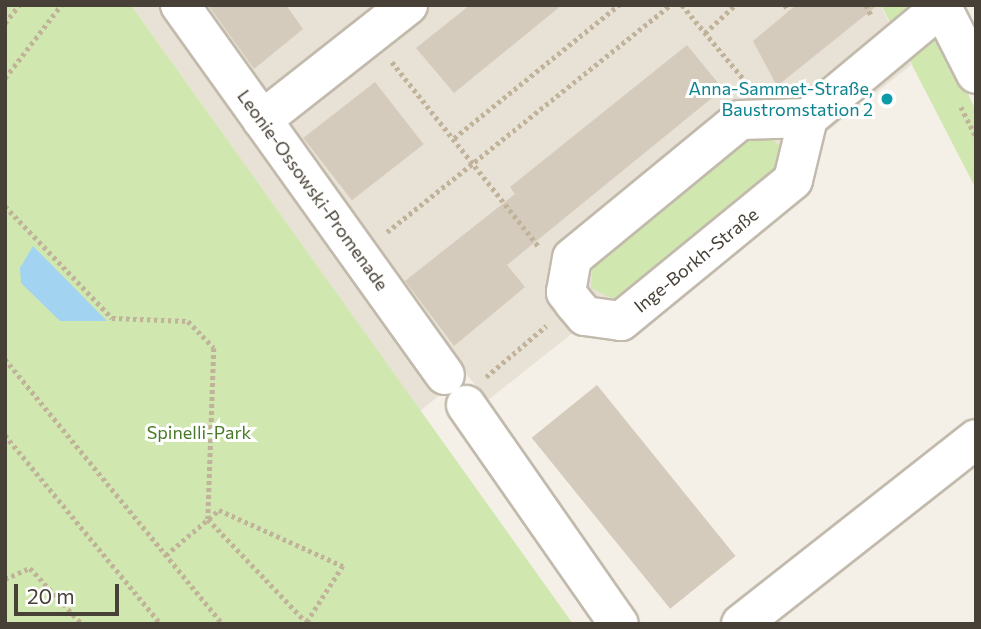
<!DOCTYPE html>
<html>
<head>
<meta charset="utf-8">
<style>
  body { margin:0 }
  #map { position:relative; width:981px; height:629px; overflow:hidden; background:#f4efe7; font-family:Commissioner,sans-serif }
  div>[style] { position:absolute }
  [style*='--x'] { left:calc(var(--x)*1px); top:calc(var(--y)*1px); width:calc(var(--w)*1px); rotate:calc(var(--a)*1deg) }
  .residential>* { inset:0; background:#e8e1d5 }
  .green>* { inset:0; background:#d0e8af }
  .water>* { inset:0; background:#a2d3f1 }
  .building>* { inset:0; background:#d5cbbc; transform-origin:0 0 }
  .path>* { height:4.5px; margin-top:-2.25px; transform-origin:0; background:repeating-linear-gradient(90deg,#c1b29a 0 3.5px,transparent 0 7px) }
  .roads { filter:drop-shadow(2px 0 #c2baac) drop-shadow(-2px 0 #c2baac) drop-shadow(0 2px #c2baac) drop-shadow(0 -2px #c2baac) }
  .minor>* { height:38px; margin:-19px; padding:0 19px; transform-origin:19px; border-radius:19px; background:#fff }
  .dots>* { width:19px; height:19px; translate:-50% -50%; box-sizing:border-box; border:4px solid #fff; border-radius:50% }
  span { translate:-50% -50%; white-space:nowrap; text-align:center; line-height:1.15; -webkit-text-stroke:6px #fff; paint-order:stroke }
  .culture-label { font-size:18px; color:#0d838f }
  .right { translate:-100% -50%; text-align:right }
  .street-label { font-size:18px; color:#474036 }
  .park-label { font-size:18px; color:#497928 }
  .frame { position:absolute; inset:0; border:7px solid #474036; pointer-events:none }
  .scale { position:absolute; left:14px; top:584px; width:105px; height:32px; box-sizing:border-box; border:4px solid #474036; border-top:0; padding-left:9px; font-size:21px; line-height:24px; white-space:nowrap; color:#474036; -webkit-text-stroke:5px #fff; paint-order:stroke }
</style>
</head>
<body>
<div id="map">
  <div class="residential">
    <div style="clip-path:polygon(131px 5px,880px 5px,911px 65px,488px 400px,466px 374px,420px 411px)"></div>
  </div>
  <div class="green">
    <div style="clip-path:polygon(5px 5px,131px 5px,573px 624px,5px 624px)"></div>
    <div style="clip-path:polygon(881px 5px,922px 5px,976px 110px,976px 189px)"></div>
    <div style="clip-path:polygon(767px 134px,783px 149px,782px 171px,617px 301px,591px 288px,593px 257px,742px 135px)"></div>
  </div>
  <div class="water">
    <div style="clip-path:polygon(33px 246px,107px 321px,60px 321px,21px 283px,20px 268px)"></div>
  </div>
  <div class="building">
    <div style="clip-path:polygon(208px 5px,286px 5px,303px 29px,254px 69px)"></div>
    <div style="clip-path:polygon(470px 5px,562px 5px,454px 93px,416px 48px)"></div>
    <div style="clip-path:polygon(796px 5px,878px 5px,777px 86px,753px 41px)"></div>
    <div style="clip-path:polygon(687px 45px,723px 89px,507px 265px,525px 287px,454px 346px,405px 281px,515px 194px,510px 187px)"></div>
    <div style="left:375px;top:82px;width:79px;height:91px;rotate:52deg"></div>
    <div style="left:597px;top:385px;width:220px;height:84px;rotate:51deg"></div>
  </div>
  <div class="path">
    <div style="--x:682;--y:5;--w:102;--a:50.2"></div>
    <div style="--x:785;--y:5;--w:7;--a:56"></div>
    <div style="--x:866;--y:5;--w:13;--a:63"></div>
    <div style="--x:5;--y:23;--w:23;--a:-52"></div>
    <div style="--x:705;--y:33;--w:41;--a:-43"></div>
    <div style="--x:392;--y:62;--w:236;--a:51.5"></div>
    <div style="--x:5;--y:78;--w:92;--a:-52.5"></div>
    <div style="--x:961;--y:107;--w:33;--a:63"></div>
    <div style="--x:454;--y:138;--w:212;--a:-38.9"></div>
    <div style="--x:5;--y:206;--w:155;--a:46.3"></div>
    <div style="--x:112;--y:318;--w:76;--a:2.3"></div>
    <div style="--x:188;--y:321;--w:37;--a:46"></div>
    <div style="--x:214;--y:348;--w:171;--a:92"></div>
    <div style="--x:208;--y:519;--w:145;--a:46.4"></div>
    <div style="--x:387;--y:232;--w:363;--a:-38.7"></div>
    <div style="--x:5;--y:359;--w:343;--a:50.6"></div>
    <div style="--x:486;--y:377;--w:79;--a:-40.4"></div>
    <div style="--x:5;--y:435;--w:245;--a:50.5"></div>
    <div style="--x:166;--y:555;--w:70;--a:-40.3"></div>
    <div style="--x:219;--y:510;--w:136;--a:24.3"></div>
    <div style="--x:343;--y:566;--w:67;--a:122.7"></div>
    <div style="--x:5;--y:579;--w:27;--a:-24"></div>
    <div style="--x:30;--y:568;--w:76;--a:47.1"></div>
  </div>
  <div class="roads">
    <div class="minor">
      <div style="--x:180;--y:5;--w:455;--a:54.4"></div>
      <div style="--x:941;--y:5;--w:77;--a:63.1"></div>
      <div style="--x:808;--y:118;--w:68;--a:178.3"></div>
      <div style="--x:740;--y:120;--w:217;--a:140.6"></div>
      <div style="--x:572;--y:258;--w:35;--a:100"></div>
      <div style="--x:566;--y:292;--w:14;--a:54"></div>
      <div style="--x:574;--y:303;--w:17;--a:50"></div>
      <div style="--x:585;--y:316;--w:36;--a:8"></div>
      <div style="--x:621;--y:321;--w:222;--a:-39.3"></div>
      <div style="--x:793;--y:180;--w:64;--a:-76.4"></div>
      <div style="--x:808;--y:118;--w:173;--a:-39.8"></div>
      <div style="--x:262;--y:120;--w:186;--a:-38.2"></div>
      <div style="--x:466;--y:405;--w:267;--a:55.1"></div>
      <div style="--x:741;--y:624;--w:299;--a:-38.2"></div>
    </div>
  </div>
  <div class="dots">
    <div style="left:887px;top:99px;background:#0f9aa8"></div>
  </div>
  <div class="culture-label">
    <span class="right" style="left:873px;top:99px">Anna-Sammet-Straße,<br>Baustromstation 2</span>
  </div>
  <div class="street-label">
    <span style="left:313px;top:190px;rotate:54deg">Leonie-Ossowski-Promenade</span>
    <span style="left:696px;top:260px;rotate:-39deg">Inge-Borkh-Straße</span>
  </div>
  <div class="park-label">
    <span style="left:199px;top:432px">Spinelli-Park</span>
  </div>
  <div class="frame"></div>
  <div class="scale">20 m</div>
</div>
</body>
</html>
